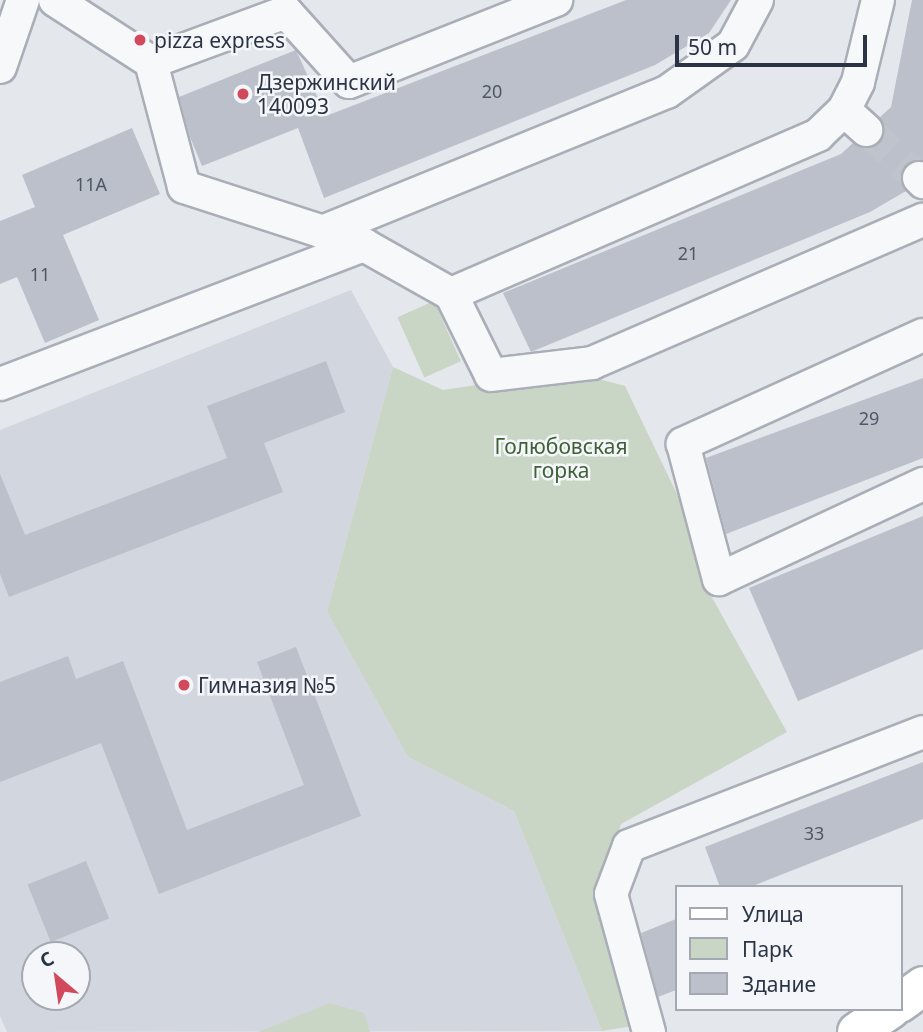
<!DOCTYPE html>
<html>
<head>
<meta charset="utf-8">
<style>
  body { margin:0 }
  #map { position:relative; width:923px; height:1032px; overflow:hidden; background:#e4e7ec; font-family:"Noto Sans",sans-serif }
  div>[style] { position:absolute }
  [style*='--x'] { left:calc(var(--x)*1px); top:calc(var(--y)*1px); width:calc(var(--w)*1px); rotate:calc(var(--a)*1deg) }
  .built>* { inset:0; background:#d2d6de }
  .green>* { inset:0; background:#c9d6c5; transform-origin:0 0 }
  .building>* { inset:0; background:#bbc0ca; transform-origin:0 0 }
  .minor-tunnel>* { height:32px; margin-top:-16px; transform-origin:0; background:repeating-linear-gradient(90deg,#bfc3cb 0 32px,transparent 0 48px) }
  .roads { filter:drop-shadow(2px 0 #a9aeb7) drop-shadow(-2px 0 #a9aeb7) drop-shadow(0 2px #a9aeb7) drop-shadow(0 -2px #a9aeb7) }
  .minor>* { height:32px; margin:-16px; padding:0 16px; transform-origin:16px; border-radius:16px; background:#f7f8fa }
  .major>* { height:38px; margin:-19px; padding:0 19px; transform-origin:19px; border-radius:19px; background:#fff }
  .dots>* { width:19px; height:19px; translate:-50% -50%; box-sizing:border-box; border:4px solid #f4f6f9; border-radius:50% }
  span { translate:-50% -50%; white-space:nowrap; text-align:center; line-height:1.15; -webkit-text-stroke:5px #f4f6f9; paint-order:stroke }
  .number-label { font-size:18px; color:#4f5766 }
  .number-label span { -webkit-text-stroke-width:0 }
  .poi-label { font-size:21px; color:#2b3445 }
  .left { translate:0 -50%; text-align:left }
  .park-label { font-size:21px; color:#3f6138 }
  .legend { position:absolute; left:675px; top:885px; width:228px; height:126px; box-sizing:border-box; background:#f4f6f9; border:2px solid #a4a8b1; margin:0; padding:9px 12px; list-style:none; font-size:21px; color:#2b3445 }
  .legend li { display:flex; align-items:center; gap:14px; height:35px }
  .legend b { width:35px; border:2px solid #a4a8b1 }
  .north { position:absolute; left:21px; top:941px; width:70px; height:70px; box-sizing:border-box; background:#f4f6f9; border:2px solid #a4a8b1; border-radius:50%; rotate:331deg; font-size:19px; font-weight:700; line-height:28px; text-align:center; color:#2b3445 }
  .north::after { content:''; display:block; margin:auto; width:24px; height:32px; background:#d1495b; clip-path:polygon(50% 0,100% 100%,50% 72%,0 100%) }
  .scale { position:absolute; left:675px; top:35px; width:192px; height:32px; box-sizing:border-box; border:4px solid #2b3445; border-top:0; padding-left:9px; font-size:21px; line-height:24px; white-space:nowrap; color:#2b3445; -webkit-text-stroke:5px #f4f6f9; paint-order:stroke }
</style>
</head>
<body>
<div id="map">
  <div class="built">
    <div style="clip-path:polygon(evenodd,351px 290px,393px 367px,327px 612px,408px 757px,514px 811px,602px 1031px,7px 1032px,0 1016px,0 430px,351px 290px,35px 955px,77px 955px,77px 997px,35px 997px,35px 955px)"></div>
  </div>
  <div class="green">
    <div style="left:434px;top:301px;width:66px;height:40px;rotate:66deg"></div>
    <div style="clip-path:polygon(393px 367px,443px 390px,569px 371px,625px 386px,699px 540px,709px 592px,787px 732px,621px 824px,598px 894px,645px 1024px,602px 1031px,514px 811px,408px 757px,327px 612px)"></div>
    <div style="clip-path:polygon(330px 1003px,364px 1013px,370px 1032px,258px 1032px)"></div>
  </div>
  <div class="building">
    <div style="clip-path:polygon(626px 0,731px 0,709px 33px,655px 65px,324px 198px,298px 128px,202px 166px,190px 137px,179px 97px,296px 50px,326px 116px)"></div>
    <div style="clip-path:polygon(912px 0,923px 0,923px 160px,907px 165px,902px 173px,906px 191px,870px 212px,531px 352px,503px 293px,841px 154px,853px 143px,863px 148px,879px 143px,884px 133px,879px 118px,891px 107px)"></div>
    <div style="clip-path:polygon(132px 128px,160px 194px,63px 235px,99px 320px,45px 343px,17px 277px,0 284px,0 221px,35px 207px,22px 175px)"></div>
    <div style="clip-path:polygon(326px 361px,345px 412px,264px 443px,283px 492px,9px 597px,0 574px,0 474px,25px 535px,227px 458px,207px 406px)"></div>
    <div style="clip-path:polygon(923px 378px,923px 458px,726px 534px,706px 458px)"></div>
    <div style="clip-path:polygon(923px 516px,923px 649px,798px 701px,749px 588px)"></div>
    <div style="clip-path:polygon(296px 647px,361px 816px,159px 894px,101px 743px,0 782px,0 682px,68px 656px,76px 679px,123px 661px,187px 830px,304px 785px,257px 662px)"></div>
    <div style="clip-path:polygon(923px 762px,923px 819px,750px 887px,720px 887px,705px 847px)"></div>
    <div style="left:86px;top:861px;width:62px;height:63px;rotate:68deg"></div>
    <div style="clip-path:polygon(676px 919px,676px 990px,658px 997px,641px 933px)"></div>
  </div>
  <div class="minor-tunnel">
    <div style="--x:866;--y:130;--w:72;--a:42.2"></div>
  </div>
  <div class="roads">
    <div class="minor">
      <div style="--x:55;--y:0;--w:114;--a:32.9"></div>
      <div style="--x:151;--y:62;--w:129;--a:75.2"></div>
      <div style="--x:184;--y:187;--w:189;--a:17.9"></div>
      <div style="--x:364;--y:245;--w:100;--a:29.4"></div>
      <div style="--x:451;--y:294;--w:90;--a:63.7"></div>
      <div style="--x:491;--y:375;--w:102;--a:-6.8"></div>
      <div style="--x:592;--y:363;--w:361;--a:-23.4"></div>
      <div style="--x:151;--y:62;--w:144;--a:-20.3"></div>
      <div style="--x:286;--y:12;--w:94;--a:48"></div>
      <div style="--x:349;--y:82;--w:223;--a:-21.6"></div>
      <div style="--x:0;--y:67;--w:71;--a:-71.1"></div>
      <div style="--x:844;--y:110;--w:30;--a:42"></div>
      <div style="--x:919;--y:178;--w:6;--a:45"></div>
      <div style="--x:322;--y:232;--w:372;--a:-22.1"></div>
      <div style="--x:667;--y:92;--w:81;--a:-35.5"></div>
      <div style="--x:733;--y:45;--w:51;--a:-61.9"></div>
      <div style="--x:451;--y:294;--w:400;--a:-23.4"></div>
      <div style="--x:818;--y:135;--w:36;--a:-44"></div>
      <div style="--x:844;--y:110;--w:31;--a:-63"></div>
      <div style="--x:858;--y:82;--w:84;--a:-76.3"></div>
      <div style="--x:923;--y:335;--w:264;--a:155.6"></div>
      <div style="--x:683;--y:444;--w:140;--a:75.1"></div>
      <div style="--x:719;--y:579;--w:225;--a:-25"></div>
      <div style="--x:0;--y:384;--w:390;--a:-20.9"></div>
      <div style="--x:649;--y:1032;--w:143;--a:-105.4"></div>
      <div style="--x:611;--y:894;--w:51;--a:-69.4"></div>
      <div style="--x:629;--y:846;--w:315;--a:-21.2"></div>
    </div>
    <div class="major">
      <div style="--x:900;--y:1003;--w:29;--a:-36"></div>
      <div style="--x:857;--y:1032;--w:41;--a:-34.1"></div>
    </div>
  </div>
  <div class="dots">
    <div style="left:140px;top:40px;background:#d1495b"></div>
    <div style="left:243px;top:94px;background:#d1495b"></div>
    <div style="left:184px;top:685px;background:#d1495b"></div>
  </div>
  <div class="number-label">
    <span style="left:492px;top:91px">20</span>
    <span style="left:91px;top:184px">11А</span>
    <span style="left:688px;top:253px">21</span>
    <span style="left:40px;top:274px">11</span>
    <span style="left:869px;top:418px">29</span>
    <span style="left:814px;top:833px">33</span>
  </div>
  <div class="poi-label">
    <span class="left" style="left:154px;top:40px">pizza express</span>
    <span class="left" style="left:257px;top:94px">Дзержинский<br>140093</span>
    <span class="left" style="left:198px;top:685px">Гимназия №5</span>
  </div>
  <div class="park-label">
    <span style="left:561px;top:458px">Голюбовская<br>горка</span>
  </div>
  <ul class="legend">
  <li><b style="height:9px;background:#fff"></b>Улица</li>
  <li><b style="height:19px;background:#c9d6c5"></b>Парк</li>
  <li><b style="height:19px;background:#bbc0ca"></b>Здание</li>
  </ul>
  <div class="north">С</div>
  <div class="scale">50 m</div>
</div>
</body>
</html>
